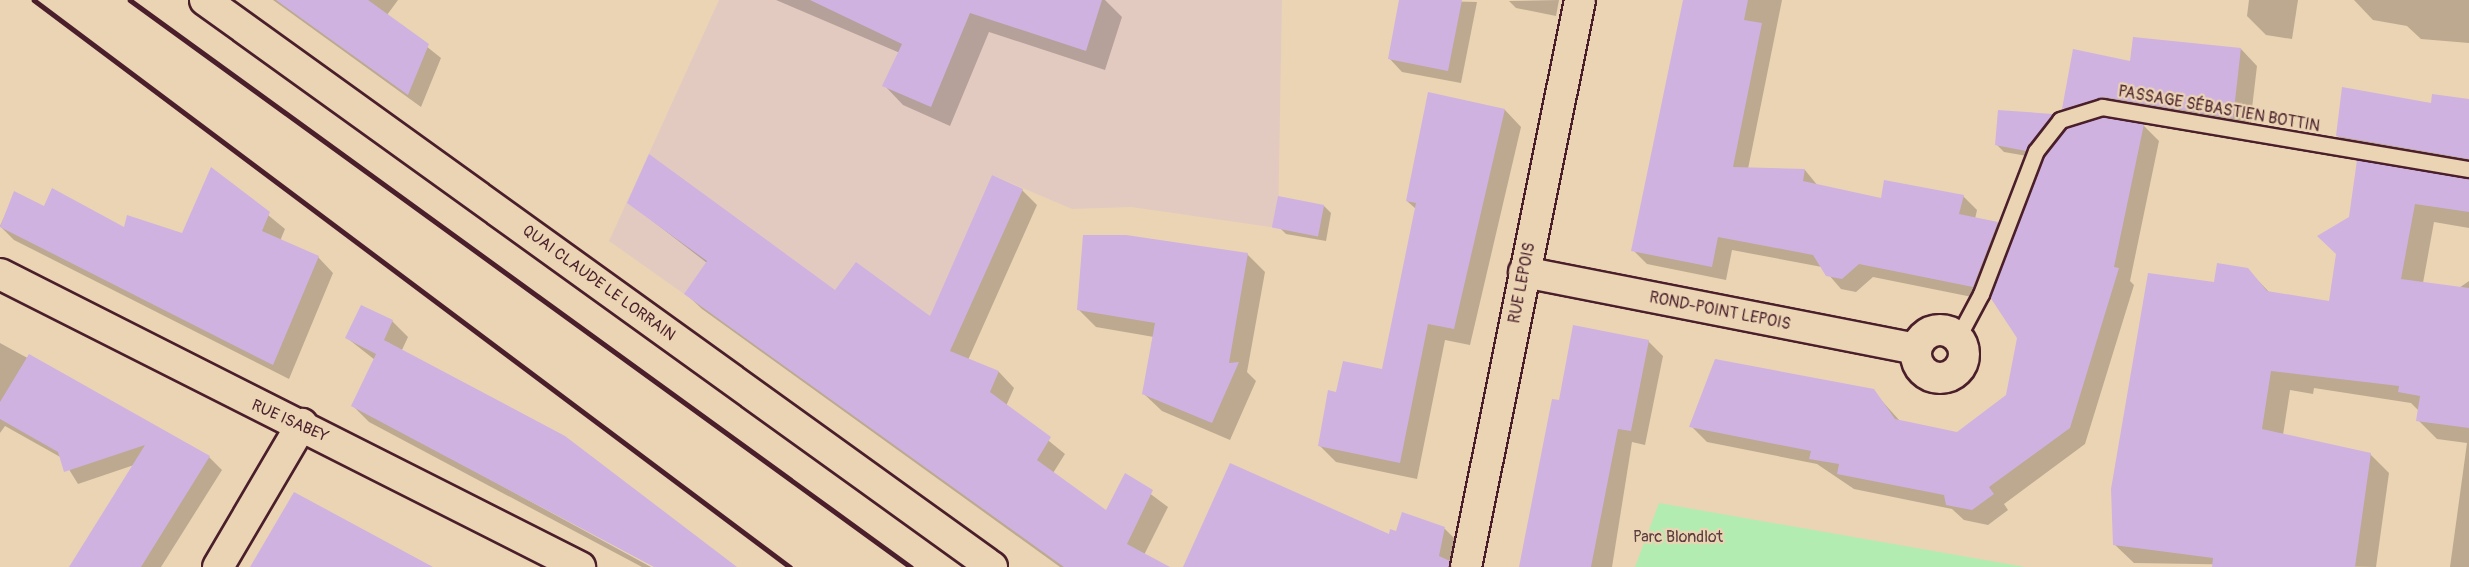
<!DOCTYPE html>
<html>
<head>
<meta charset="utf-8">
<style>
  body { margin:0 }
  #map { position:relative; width:2469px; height:567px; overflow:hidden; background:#ebd4b4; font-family:Pangolin,sans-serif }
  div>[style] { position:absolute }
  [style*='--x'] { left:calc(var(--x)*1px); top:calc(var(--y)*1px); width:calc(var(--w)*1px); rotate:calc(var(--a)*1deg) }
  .built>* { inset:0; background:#e3cac1 }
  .green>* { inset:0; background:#b3ecb0 }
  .shadow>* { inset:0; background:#0003 }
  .building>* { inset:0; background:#cfb2e0; transform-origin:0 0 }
  .roads { filter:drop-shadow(2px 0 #4a1f2b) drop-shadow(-2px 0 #4a1f2b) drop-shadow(0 2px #4a1f2b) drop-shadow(0 -2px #4a1f2b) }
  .lane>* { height:15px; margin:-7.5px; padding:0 7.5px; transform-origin:7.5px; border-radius:7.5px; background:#ebd4b4 }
  .street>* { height:30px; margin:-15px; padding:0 15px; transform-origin:15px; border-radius:15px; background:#ebd4b4 }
  .street>.ring { margin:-15px; padding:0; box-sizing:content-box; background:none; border:30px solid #ebd4b4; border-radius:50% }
  .rail>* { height:4.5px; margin:-2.25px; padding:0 2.25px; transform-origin:2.25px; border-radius:2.25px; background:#4a1f2b }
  span { translate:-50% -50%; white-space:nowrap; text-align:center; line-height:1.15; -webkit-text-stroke:4.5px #ebd4b4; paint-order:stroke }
  .street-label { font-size:16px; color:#4a1f2b }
  .park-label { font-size:16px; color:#5a3e3f }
</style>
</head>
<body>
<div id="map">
  <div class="built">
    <div style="clip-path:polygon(719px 0,1282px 0,1278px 228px,1131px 207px,1072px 209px,992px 175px,921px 337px,684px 294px,609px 241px)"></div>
  </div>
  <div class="green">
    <div style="clip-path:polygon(1659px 503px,2025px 567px,1635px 567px)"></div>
  </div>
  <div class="shadow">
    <div style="clip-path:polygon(273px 0,398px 0,387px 15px,441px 58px,421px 107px)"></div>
    <div style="clip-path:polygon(776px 0,1105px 0,1122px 17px,1105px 70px,989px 32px,950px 126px,903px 105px,884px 85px,900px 53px)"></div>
    <div style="clip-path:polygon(1401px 0,1477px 2px,1461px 83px,1402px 72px,1389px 58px)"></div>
    <div style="clip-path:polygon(1559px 0,1556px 16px,1516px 8px,1509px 1px)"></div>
    <div style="clip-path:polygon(1684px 0,1782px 0,1748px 169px,1805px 170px,1818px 186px,1882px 199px,1963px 196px,1977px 210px,1975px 219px,1998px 223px,2011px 237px,1987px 300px,1873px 277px,1856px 292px,1841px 289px,1822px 267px,1732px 250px,1726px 280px,1647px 264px,1633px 250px)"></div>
    <div style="clip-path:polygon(2249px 0,2298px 0,2292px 39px,2266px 35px,2247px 16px)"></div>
    <div style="clip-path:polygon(2354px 0,2469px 0,2469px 43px,2421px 39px,2407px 26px,2373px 20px)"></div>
    <div style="clip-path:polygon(2241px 49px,2257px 66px,2249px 134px,2117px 114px,2102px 118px,2143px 125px,2159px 141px,2130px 281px,2134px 285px,2085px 444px,2004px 504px,2008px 510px,1988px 525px,1964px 520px,1952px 509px,1854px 489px,1817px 464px,1707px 442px,1691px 426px,1873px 391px,1900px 421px,1957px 433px,2008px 396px,2081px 125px,2064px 109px,2074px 51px,2132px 63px)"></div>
    <div style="clip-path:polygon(1429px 94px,1505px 110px,1521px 127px,1470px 345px,1445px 340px,1417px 479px,1336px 462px,1319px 445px,1337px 394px,1383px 371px,1416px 209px,1407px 201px)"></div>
    <div style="clip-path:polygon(2469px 101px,2469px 174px,2357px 155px,2338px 136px,2432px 105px)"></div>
    <div style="clip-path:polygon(2052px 115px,2058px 122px,2033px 157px,2004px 152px,1997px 145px)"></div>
    <div style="clip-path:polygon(212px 169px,285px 229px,280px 241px,318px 257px,333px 273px,289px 379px,14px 240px,0 226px,15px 193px,44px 208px,125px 229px,183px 235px)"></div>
    <div style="clip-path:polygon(2469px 180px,2469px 228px,2434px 222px,2423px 283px,2459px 288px,2469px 281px,2469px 567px,2450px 567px,2467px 443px,2437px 439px,2418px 420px,2419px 411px,2411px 403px,2314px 388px,2313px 394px,2290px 390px,2283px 435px,2370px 454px,2389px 473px,2376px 567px,2134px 563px,2114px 544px,2215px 284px,2247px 269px,2270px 293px,2330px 303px,2338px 255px,2320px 237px)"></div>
    <div style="clip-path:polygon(1022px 190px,1037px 205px,968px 360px,999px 372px,1014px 388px,1006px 406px,1065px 454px,1053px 473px,1106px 512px,1125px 475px,1168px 507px,1144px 555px,1167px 567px,1060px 567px,702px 309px,686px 294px,707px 263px,629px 203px,836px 292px,931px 318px)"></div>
    <div style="clip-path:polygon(1324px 206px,1331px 213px,1326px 241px,1286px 234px,1279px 227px)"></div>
    <div style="clip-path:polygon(1247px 254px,1265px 272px,1247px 372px,1256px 381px,1230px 440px,1162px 411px,1144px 394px,1154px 337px,1096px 327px,1078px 309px)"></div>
    <div style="clip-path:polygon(392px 321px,408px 337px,401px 352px,735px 567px,657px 567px,370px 414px,651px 567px,642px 567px,369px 422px,353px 406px,375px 360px,347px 338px)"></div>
    <div style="clip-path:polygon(1648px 341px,1663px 356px,1645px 445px,1632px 442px,1612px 567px,1521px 567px,1560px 402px)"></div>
    <div style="clip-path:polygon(0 343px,209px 457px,222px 470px,161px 567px,74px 567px,134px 465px,78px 484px,62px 458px,5px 426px,0 433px)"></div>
    <div style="clip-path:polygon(1445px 529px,1460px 544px,1455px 567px,1185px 567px)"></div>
  </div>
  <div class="building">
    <div style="clip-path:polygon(276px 0,368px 0,429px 44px,408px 95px)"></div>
    <div style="clip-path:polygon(810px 0,1102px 0,1086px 51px,970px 13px,931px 107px,882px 86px,902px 44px)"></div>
    <div style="clip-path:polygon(1399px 0,1462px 0,1448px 71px,1388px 59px)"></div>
    <div style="clip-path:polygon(1683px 0,1748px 0,1744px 20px,1762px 23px,1733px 167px,1805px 169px,1803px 181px,1881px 198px,1884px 180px,1964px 195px,1959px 214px,1998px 222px,1973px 287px,1859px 264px,1842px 279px,1826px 276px,1813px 255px,1718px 237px,1712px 267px,1631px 251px)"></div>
    <div style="clip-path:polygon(2133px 37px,2241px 48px,2233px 118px,2104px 97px,2062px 109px,2073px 49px,2130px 61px)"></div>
    <div style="clip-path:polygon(2342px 87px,2431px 103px,2432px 94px,2469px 99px,2469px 159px,2336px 136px)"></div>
    <div style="clip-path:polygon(1428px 92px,1505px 109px,1454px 329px,1428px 324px,1400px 463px,1318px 446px,1328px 390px,1336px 392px,1343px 361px,1382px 369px,1416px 203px,1406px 201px)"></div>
    <div style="clip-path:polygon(1998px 110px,2053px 114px,2026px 151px,1995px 145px)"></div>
    <div style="clip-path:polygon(2103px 117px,2144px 124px,2114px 267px,2119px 268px,2070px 428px,1989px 487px,1994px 494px,1972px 510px,1946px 505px,1944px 495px,1837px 474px,1839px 464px,1809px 459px,1811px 451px,1689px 427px,1715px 359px,1874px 389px,1895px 419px,1957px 432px,2006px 395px,2017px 338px,1990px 297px,2045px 155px,2066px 128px)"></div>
    <div style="clip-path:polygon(649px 154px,835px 290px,856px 262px,930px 316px,992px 175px,1023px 189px,950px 351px,999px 371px,990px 392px,1051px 437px,1037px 460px,1106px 510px,1125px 473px,1153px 490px,1127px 544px,1170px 567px,1064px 567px,684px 294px,707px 261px,627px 203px)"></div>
    <div style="clip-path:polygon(2357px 160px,2469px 179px,2469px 212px,2415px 204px,2401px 279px,2469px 288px,2469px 428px,2416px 421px,2420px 396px,2398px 392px,2399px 386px,2271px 371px,2262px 429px,2371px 453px,2355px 567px,2212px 567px,2213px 558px,2113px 545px,2111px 489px,2148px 273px,2214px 282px,2217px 263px,2248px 268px,2267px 291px,2329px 301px,2336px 254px,2317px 236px,2349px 217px)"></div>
    <div style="clip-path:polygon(211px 167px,270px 212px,262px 231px,319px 256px,273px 365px,0 227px,14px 191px,44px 206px,52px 188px,124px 227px,127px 215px,182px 233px)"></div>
    <div style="left:1278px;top:196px;width:47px;height:32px;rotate:11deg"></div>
    <div style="clip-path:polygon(1083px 235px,1126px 235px,1248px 253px,1229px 363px,1239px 362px,1212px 423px,1142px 394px,1155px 323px,1077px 310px)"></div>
    <div style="clip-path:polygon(361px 305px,393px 320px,384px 340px,565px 436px,737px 567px,654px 567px,351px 406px,376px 354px,345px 338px)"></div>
    <div style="clip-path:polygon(1573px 325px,1649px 340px,1631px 431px,1618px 429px,1591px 567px,1519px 567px,1552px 399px,1559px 400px)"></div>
    <div style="clip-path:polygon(29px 354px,210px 456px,141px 567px,69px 567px,145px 445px,64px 472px,58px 452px,0 419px,0 402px)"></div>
    <div style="clip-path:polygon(1230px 463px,1389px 534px,1390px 529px,1396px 531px,1402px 512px,1445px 527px,1439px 556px,1450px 561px,1449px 567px,1183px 567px)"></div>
    <div style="clip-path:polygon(294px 492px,433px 567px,250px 567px)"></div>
  </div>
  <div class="roads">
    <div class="lane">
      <div style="--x:1958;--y:337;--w:49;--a:-61.9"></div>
      <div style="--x:1981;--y:294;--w:153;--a:-69"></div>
      <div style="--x:2036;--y:151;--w:39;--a:-52"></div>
      <div style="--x:2060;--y:120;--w:44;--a:-17.2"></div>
      <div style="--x:2102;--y:107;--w:372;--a:9.6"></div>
    </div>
    <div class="street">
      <div style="--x:205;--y:0;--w:970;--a:35.77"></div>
      <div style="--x:1524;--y:272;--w:399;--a:11.1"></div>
      <div style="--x:0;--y:274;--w:650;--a:26.8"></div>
      <div class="ring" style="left:1916px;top:330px;width:18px;height:18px"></div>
      <div style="--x:218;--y:567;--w:166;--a:-59.6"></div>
      <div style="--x:1466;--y:567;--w:578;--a:-78.63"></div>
    </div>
  </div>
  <div class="rail">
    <div style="--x:34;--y:0;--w:945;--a:36.87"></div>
    <div style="--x:130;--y:0;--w:965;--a:35.98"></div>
  </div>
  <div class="street-label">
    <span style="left:2219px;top:109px;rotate:10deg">PASSAGE SÉBASTIEN BOTTIN</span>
    <span style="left:599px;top:283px;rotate:36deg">QUAI CLAUDE LE LORRAIN</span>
    <span style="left:1522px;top:283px;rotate:-79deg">RUE LEPOIS</span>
    <span style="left:1720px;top:311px;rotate:11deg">ROND-POINT LEPOIS</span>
    <span style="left:290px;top:421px;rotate:24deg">RUE ISABEY</span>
  </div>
  <div class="park-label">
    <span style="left:1678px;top:537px">Parc Blondlot</span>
  </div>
</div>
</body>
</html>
